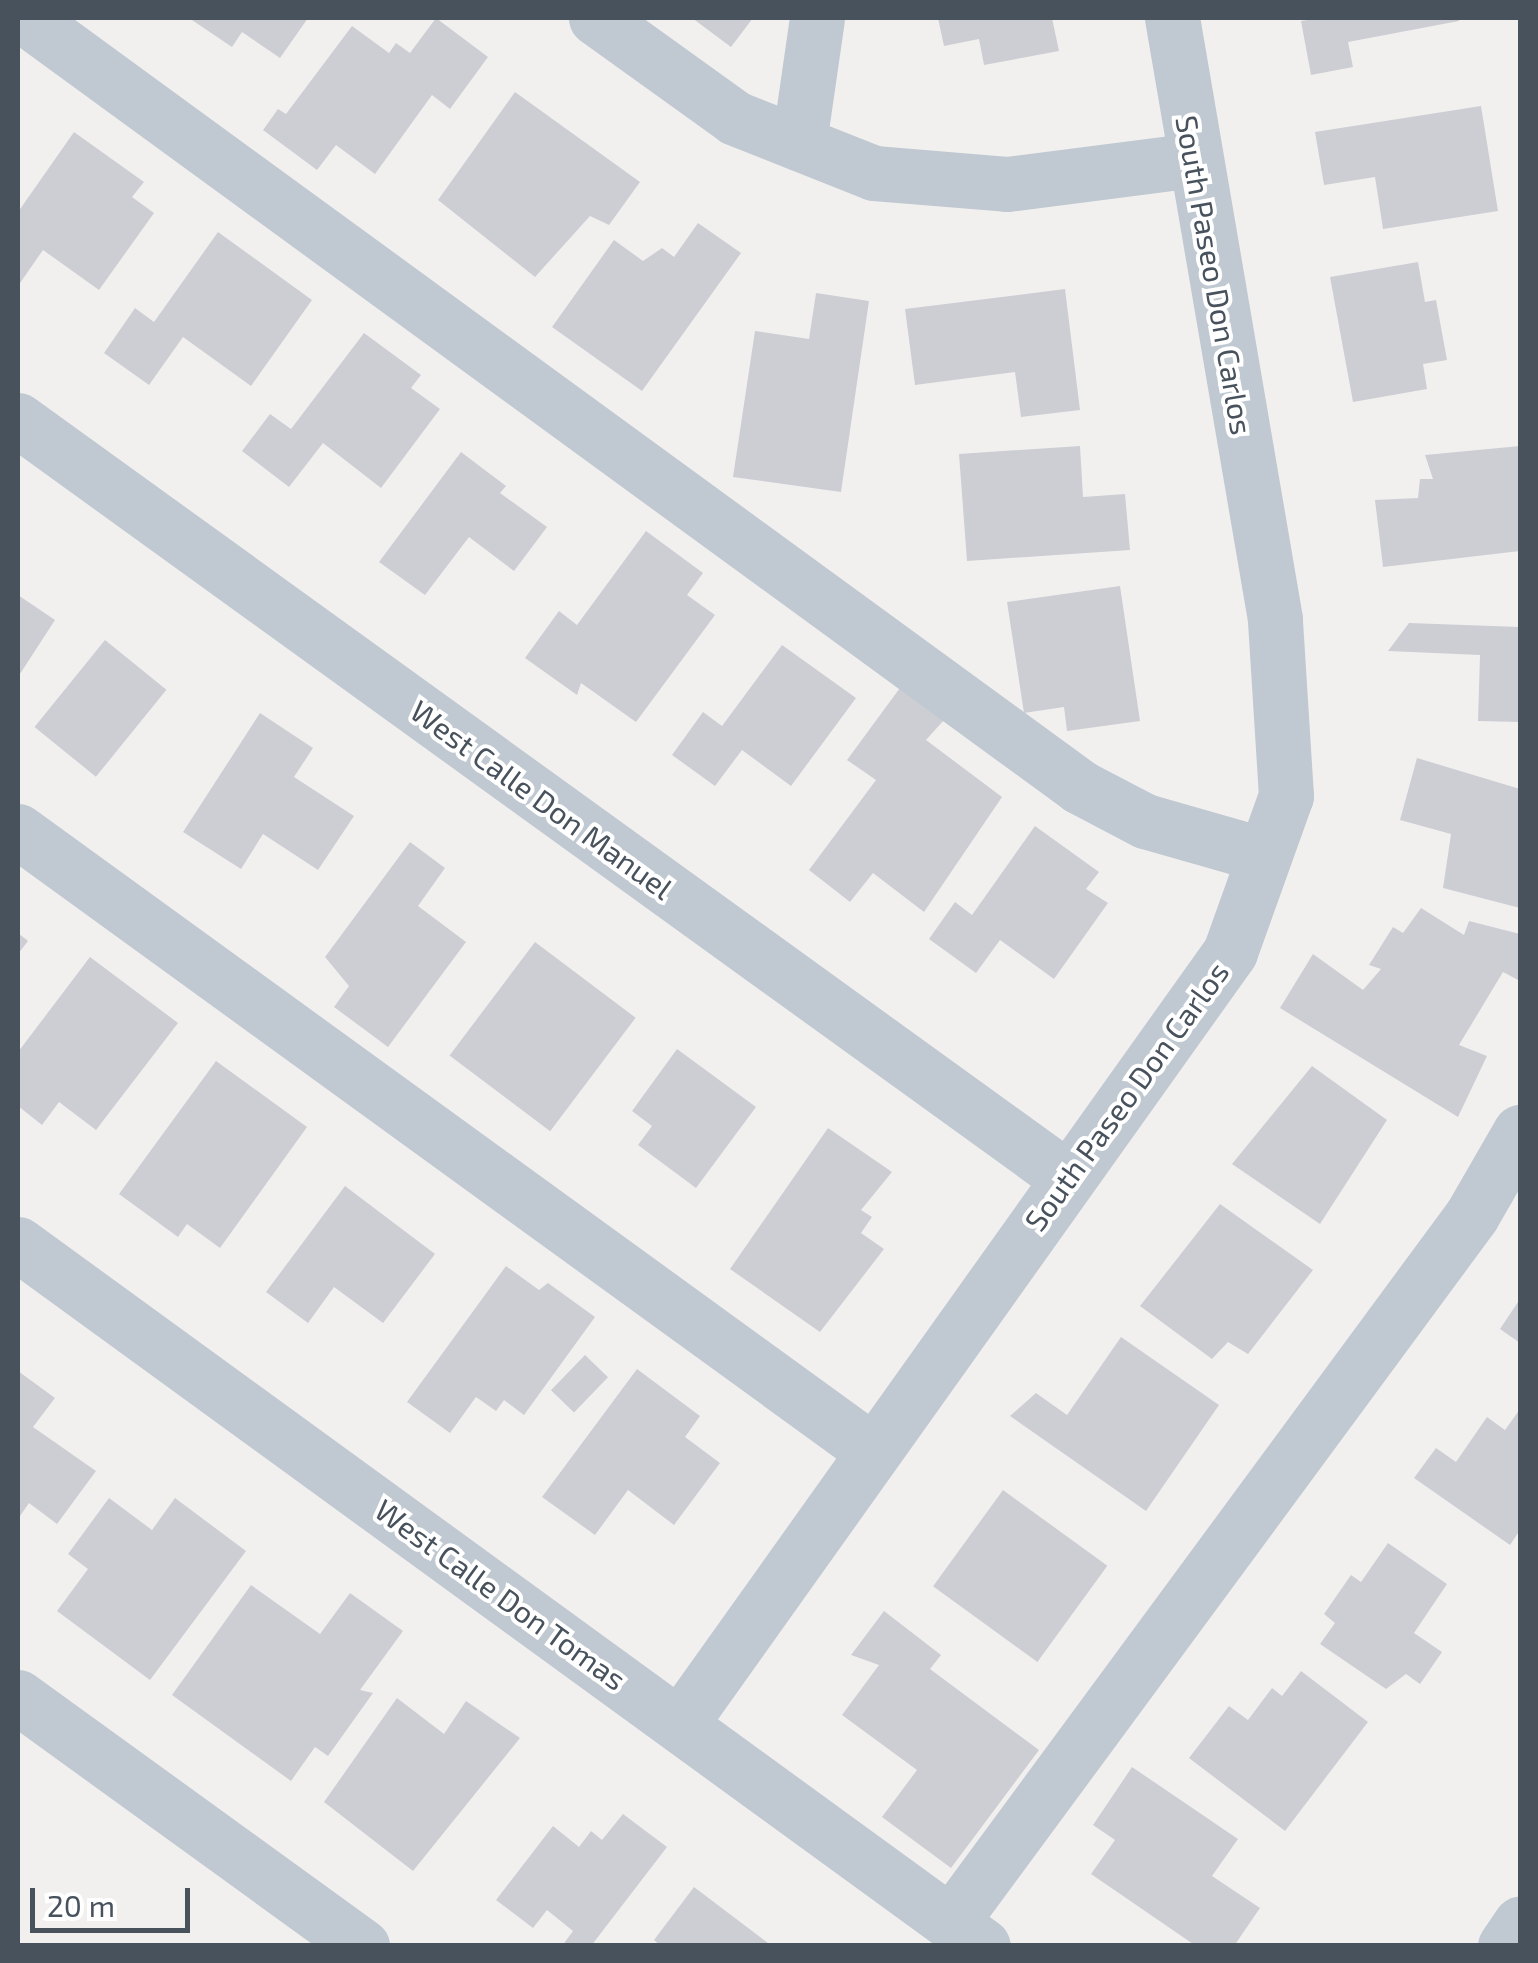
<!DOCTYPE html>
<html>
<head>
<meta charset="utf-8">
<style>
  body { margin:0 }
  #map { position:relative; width:1538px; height:1963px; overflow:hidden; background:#f2f0ef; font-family:"Exo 2",sans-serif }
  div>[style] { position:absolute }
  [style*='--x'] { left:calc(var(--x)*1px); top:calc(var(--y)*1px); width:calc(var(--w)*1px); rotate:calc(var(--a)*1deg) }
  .building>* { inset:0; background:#ccced4; transform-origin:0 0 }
  .minor>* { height:55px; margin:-27.5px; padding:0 27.5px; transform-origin:27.5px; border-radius:27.5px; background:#c0c9d1 }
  span { translate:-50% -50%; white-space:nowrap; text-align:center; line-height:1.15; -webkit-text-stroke:8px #fff; paint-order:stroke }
  .street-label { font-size:30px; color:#48525d }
  .frame { position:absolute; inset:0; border:20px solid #48525d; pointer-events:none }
  .scale { position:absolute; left:30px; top:1888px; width:160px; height:45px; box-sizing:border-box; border:5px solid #48525d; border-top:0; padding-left:12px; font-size:30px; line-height:35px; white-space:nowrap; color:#48525d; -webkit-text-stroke:8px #fff; paint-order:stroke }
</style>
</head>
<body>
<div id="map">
  <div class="building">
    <div style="clip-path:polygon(189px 18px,308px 18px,280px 58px,242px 32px,232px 47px)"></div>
    <div style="clip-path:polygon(436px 18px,488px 57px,450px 109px,432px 95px,375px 174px,336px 145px,317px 170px,263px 130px,278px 109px,286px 114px,352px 26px,389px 53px,396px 43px,410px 53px)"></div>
    <div style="clip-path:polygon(692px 18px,753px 18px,731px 47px)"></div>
    <div style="clip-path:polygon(938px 18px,1052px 18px,1059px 51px,984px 65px,979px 39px,944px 46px)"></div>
    <div style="clip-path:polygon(1320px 18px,1458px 18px,1459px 21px,1348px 42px,1353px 67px,1311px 75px,1301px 21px)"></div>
    <div style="clip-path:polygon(515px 92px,640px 182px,609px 225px,590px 216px,535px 277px,438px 200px)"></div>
    <div style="clip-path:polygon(1481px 106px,1498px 211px,1383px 229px,1375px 177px,1324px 185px,1315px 132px)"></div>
    <div style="clip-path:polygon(74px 132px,144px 182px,132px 197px,154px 213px,99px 290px,43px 250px,18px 286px,18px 212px)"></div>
    <div style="clip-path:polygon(698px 223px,741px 253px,642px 391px,552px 327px,614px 240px,643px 261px,662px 248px,674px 257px)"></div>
    <div style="clip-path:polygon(218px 232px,312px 300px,251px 386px,183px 337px,149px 385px,104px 353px,135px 308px,154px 322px)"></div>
    <div style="clip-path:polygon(1418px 262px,1425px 302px,1436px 300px,1447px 360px,1423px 364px,1427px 389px,1353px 402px,1330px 277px)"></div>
    <div style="clip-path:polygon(1065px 289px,1080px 410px,1021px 417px,1015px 372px,915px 385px,905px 309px)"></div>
    <div style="clip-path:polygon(816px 293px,869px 301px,841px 492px,733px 477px,755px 331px,809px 339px)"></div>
    <div style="clip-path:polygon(364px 333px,421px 375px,411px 388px,440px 409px,381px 488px,323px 443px,289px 487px,242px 451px,270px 414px,291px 429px)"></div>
    <div style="clip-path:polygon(1080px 446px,1083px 497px,1125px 494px,1130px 550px,967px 561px,959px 454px)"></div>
    <div style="clip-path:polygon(1520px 446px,1520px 551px,1383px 567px,1375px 500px,1418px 498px,1420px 479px,1433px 479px,1425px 455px)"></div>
    <div style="clip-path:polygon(461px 452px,506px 486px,500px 493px,547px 527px,514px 571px,469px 537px,425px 595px,379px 562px)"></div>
    <div style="clip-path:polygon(646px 531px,703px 573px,687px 595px,715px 615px,636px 722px,581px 683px,577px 695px,525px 658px,559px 611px,577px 625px)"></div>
    <div style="clip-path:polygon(1120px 586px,1140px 721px,1067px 731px,1064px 707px,1024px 713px,1007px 602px)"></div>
    <div style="clip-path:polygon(18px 595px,55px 620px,18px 677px)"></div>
    <div style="clip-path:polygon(1409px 623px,1520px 627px,1520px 722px,1478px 721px,1480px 655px,1388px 651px)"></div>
    <div style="left:105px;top:640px;width:79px;height:112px;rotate:39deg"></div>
    <div style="clip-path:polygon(782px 645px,856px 698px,791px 786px,742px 750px,715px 786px,672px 755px,703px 712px,722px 726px)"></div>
    <div style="clip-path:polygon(908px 677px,953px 710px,926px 740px,1002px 797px,924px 912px,873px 873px,850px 902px,809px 870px,876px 780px,847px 760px)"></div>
    <div style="clip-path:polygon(260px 713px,313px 748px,294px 777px,354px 816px,318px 870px,263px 834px,241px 869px,183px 832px)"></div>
    <div style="clip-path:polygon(1417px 758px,1520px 789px,1520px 908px,1443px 888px,1451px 834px,1400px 820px)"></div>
    <div style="clip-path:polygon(1035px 826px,1099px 872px,1086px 889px,1108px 903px,1054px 979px,1000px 940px,976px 973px,929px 939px,955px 902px,972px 915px)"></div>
    <div style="clip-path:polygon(410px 842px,445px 868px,418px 906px,466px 942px,388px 1047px,334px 1007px,349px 986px,325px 957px)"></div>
    <div style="clip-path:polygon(1421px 908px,1464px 935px,1469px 921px,1520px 934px,1520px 981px,1503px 972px,1459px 1045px,1487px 1056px,1458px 1117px,1280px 1008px,1313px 954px,1363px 990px,1381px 969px,1369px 965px,1393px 927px,1403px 933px)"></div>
    <div style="clip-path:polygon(18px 933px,28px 941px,18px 954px)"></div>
    <div style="left:535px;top:942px;width:126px;height:142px;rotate:37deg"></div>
    <div style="clip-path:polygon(90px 957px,178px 1023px,96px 1130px,59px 1102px,42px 1125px,18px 1106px,18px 1052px)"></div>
    <div style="clip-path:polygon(677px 1049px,756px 1107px,696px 1188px,638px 1145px,652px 1126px,632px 1111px)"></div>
    <div style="clip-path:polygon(216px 1061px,307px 1127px,220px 1248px,187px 1224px,178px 1237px,119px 1194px)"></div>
    <div style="clip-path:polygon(1312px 1066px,1387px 1120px,1320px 1224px,1232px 1164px)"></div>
    <div style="clip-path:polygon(828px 1128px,892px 1172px,861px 1210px,872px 1217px,861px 1233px,884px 1249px,820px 1332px,730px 1269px)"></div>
    <div style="clip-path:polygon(345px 1186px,435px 1254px,383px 1323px,334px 1287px,308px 1323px,266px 1292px)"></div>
    <div style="clip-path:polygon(1220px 1204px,1313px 1270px,1248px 1354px,1228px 1342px,1212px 1359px,1140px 1306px)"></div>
    <div style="clip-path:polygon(506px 1266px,539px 1290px,548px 1283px,595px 1317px,524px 1415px,504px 1400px,496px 1411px,476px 1397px,450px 1433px,407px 1402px)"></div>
    <div style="clip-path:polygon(1520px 1299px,1520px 1343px,1500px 1329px)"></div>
    <div style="clip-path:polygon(1121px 1337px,1219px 1405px,1146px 1511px,1010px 1416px,1036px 1393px,1067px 1415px)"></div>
    <div style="left:585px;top:1355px;width:32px;height:49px;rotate:44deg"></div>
    <div style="clip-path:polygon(637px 1369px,700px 1416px,685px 1437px,720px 1463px,674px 1525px,628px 1490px,595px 1535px,542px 1497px)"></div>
    <div style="clip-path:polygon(18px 1371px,55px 1398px,33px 1427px,96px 1471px,57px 1524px,29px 1503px,18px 1519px)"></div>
    <div style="clip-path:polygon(1520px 1409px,1520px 1530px,1510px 1545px,1414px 1478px,1436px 1448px,1456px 1462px,1487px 1417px,1505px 1430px)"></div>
    <div style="left:1003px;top:1490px;width:129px;height:119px;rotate:36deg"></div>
    <div style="clip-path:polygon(109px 1498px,152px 1530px,175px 1498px,246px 1551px,150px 1680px,57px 1611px,88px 1569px,68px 1554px)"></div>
    <div style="clip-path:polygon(1388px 1543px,1447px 1584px,1414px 1633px,1442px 1652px,1420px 1684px,1406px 1674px,1386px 1689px,1320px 1644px,1335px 1623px,1324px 1614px,1351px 1575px,1361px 1582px)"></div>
    <div style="clip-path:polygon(251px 1585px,320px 1634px,350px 1593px,403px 1631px,360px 1690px,373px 1693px,328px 1756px,315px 1747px,291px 1781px,172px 1695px)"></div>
    <div style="clip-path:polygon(884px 1611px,941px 1655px,930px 1669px,1039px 1750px,951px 1868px,882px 1817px,917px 1770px,842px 1715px,879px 1665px,851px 1655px)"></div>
    <div style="clip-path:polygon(1301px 1671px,1368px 1722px,1285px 1831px,1189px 1758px,1229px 1706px,1248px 1720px,1272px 1688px,1282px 1696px)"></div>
    <div style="clip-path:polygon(397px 1698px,444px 1734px,466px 1701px,520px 1738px,413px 1871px,324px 1802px)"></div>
    <div style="clip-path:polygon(1132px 1767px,1238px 1839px,1212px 1876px,1260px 1908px,1234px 1946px,1196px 1946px,1091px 1874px,1115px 1840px,1093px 1825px)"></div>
    <div style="clip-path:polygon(623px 1814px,667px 1847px,591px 1946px,562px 1946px,573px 1931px,547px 1910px,533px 1928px,496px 1900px,553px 1826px,579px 1847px,591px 1831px,602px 1840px)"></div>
    <div style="clip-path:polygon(694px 1887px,772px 1946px,661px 1946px,654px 1940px)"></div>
  </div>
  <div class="minor">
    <div style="--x:26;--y:18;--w:1305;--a:36.11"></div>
    <div style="--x:1080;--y:787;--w:73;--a:27.6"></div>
    <div style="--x:1145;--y:821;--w:124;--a:15.9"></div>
    <div style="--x:596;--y:18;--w:171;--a:35.7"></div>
    <div style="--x:735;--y:118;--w:149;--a:21.6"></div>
    <div style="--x:874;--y:173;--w:133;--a:4.7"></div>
    <div style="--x:1007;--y:184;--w:189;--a:-7.3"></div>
    <div style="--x:799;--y:143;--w:126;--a:-81.8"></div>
    <div style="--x:18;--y:420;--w:1293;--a:35.84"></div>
    <div style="--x:18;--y:831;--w:1056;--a:35.95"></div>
    <div style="--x:18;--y:1244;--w:1193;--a:36.03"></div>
    <div style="--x:18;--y:1697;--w:425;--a:35.9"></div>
    <div style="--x:680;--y:1724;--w:948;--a:-54.53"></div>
    <div style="--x:1230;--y:952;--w:166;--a:-70.3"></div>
    <div style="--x:1286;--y:796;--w:177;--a:-93.6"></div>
    <div style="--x:1275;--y:619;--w:610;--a:-99.72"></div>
    <div style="--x:951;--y:1922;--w:878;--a:-53.61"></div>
    <div style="--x:1472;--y:1215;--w:96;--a:-60"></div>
    <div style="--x:1505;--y:1946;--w:27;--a:-56"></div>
  </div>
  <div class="street-label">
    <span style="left:1215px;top:275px;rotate:80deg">South Paseo Don Carlos</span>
    <span style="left:542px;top:799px;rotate:36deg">West Calle Don Manuel</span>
    <span style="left:1126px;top:1096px;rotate:-54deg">South Paseo Don Carlos</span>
    <span style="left:501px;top:1594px;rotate:36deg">West Calle Don Tomas</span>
  </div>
  <div class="frame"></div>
  <div class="scale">20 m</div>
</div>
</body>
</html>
